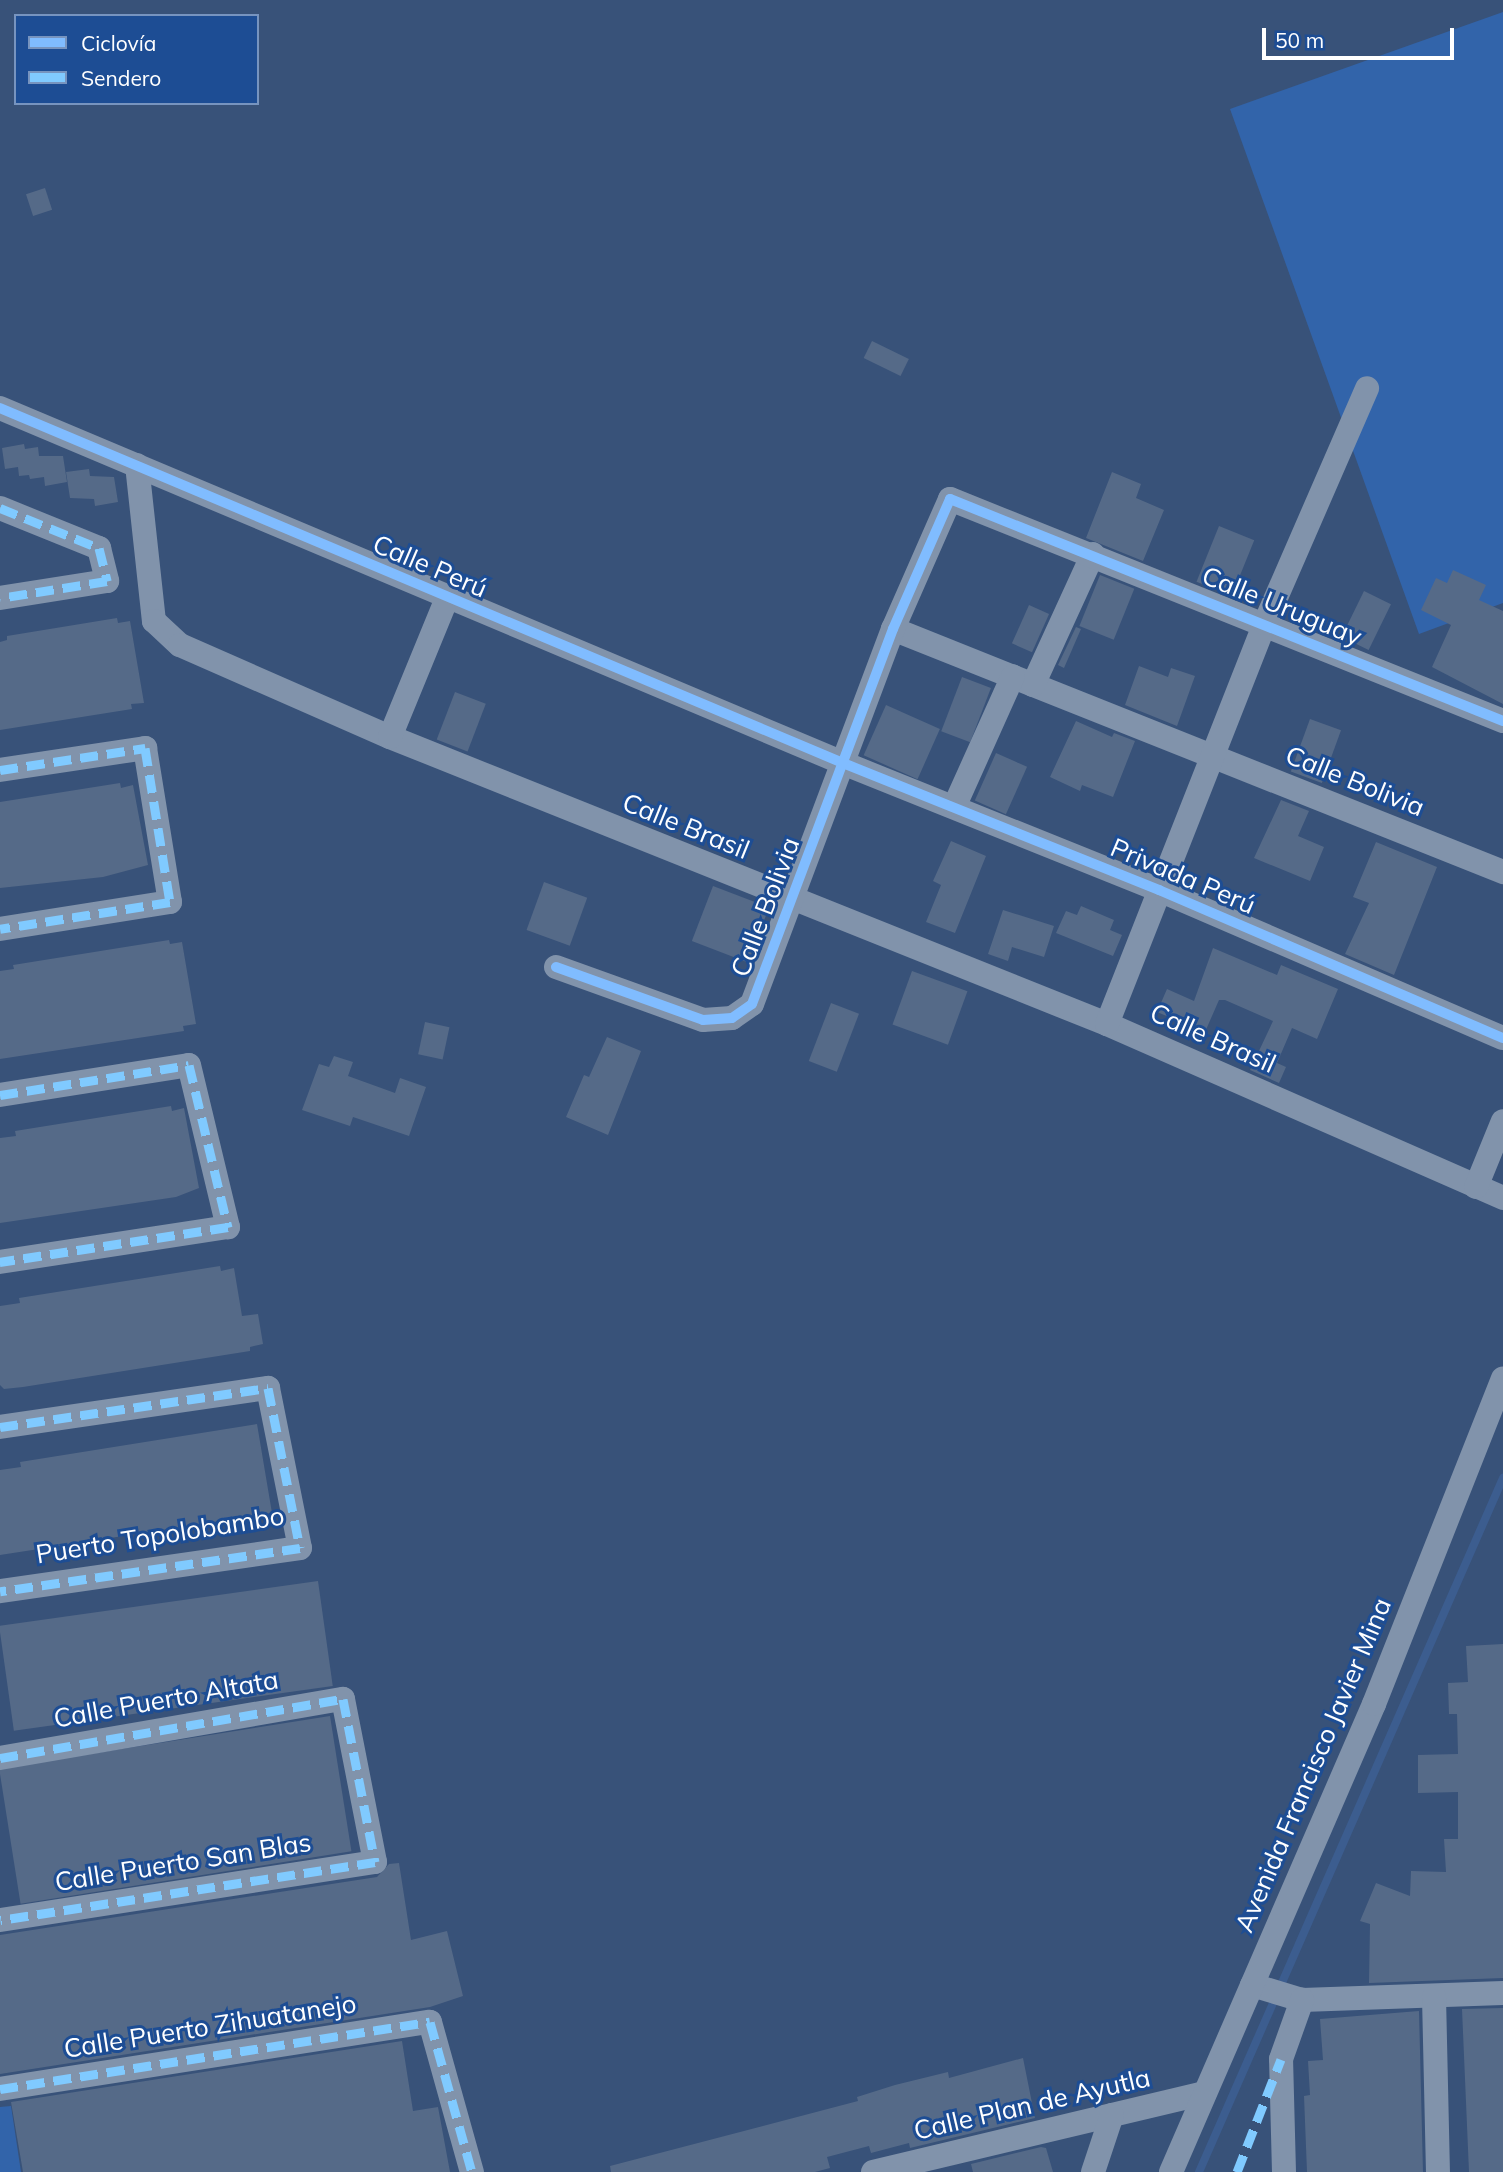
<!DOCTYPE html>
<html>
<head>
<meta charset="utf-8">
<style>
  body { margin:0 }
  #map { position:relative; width:1503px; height:2172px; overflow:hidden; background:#385279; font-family:Mulish,sans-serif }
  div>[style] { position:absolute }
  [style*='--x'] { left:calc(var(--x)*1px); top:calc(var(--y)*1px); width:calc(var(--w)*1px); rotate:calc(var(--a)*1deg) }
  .green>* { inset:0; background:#3264aa }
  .stream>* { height:8px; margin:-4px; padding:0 4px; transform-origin:4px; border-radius:4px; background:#3c5d8f }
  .building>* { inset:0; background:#556a88; transform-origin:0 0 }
  .minor>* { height:24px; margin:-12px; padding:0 12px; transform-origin:12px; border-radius:12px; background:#8193ab }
  .quiet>* { height:9px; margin-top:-4.5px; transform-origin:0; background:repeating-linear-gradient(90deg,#80caff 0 18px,transparent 0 27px) }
  .cycleway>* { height:10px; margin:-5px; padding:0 5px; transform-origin:5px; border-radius:5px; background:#80bcff }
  span { translate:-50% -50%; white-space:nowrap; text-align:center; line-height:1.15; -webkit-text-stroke:6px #1d4d94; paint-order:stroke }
  .street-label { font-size:26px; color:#fff }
  .legend { position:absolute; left:14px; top:14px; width:245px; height:91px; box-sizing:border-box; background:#1d4d94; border:2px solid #7794bf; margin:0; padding:9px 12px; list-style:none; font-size:21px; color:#fff }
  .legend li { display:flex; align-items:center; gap:14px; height:35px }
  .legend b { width:35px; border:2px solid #7794bf }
  .scale { position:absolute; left:1262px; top:28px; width:192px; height:32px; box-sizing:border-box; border:4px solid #fff; border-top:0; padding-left:9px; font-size:21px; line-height:24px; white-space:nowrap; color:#fff; -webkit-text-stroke:5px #1d4d94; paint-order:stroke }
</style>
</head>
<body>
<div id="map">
  <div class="green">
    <div style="clip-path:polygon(1503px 12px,1503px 603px,1419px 634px,1230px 109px)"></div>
    <div style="clip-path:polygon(11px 2106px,21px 2172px,0 2172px,0 2107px)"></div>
  </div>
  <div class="stream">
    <div style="--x:1199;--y:2172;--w:758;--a:-66.34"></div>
  </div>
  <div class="building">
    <div style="left:45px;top:188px;width:23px;height:20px;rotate:72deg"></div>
    <div style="left:872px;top:341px;width:41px;height:19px;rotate:26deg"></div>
    <div style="clip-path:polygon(24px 444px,25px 449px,38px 447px,39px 456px,63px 456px,67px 482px,45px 486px,44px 477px,30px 479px,29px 475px,19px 476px,18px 467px,5px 469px,2px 448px)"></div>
    <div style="clip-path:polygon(89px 469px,90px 476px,114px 477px,118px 502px,95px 506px,94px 499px,70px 498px,66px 472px)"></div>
    <div style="clip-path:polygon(1112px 472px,1141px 484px,1136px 498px,1164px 510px,1143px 561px,1086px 538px)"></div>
    <div style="left:1219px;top:526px;width:38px;height:60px;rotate:22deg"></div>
    <div style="clip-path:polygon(1453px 570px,1486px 585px,1479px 600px,1503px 611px,1503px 704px,1432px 667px,1451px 625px,1421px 610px,1436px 578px,1447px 583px)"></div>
    <div style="left:1100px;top:575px;width:37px;height:55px;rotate:22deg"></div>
    <div style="left:1364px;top:591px;width:30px;height:51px;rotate:26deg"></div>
    <div style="left:1029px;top:605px;width:22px;height:42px;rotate:24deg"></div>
    <div style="clip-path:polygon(117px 618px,118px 623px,130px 621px,144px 703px,131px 704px,132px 709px,0 730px,0 642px,7px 640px,7px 636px)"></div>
    <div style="clip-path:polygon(1076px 627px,1081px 629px,1064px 668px,1058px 665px)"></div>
    <div style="clip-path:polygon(1139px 666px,1168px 677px,1171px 668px,1195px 676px,1177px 726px,1125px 705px)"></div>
    <div style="left:962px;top:677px;width:31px;height:58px;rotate:21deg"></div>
    <div style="left:455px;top:692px;width:33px;height:51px;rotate:21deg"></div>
    <div style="left:886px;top:705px;width:59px;height:55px;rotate:24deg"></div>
    <div style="left:1310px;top:719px;width:33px;height:56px;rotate:20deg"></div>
    <div style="clip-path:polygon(1076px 721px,1112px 737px,1114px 733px,1135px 741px,1113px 797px,1082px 785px,1080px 791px,1050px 777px)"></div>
    <div style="left:996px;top:753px;width:34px;height:52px;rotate:24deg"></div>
    <div style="clip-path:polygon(120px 783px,121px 788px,133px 785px,148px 865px,103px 877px,0 888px,0 802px)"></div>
    <div style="clip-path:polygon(1281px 800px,1309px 811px,1298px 836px,1324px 847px,1310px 881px,1254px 858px)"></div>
    <div style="clip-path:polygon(951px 841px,986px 856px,955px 933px,926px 922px,941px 885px,933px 881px)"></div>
    <div style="clip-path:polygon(1376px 842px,1437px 867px,1394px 975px,1345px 954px,1369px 903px,1353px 897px)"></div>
    <div style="left:544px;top:882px;width:46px;height:51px;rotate:20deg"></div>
    <div style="left:713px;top:886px;width:60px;height:59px;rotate:21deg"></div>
    <div style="clip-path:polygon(1081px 906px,1114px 920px,1110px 930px,1122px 935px,1113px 956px,1056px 933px,1066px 911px,1077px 915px)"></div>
    <div style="clip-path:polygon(1003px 910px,1054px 926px,1044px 957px,1012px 947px,1008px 961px,988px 954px)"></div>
    <div style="clip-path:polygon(169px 940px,170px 944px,182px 942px,196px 1024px,183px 1026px,184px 1031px,0 1059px,0 971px,14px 969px,13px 965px)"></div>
    <div style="clip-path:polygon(1213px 948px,1277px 975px,1281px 965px,1338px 989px,1317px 1039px,1292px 1028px,1277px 1063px,1286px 1067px,1279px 1083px,1250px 1070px,1273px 1021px,1225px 1000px,1219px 1000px,1205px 1032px,1157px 1012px,1167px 989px,1194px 1001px)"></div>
    <div style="left:912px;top:971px;width:59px;height:57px;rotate:20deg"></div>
    <div style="left:831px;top:1003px;width:30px;height:62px;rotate:21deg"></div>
    <div style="left:425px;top:1022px;width:25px;height:33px;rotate:12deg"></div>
    <div style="clip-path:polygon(607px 1037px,641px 1051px,608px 1135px,566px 1117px,584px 1075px,589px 1077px)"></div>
    <div style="clip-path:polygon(334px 1056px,353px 1062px,348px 1076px,395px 1093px,400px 1078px,426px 1087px,409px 1136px,353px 1117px,350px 1126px,302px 1110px,319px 1064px,329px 1067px)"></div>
    <div style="clip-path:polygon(171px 1106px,172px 1111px,184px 1108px,199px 1188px,176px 1197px,0 1223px,0 1138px,16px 1136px,15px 1131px)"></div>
    <div style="clip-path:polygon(220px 1266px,221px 1271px,234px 1268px,242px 1316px,258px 1314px,263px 1344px,250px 1347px,250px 1351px,23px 1387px,4px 1389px,0 1385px,0 1306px,20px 1303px,19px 1298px)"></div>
    <div style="clip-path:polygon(257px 1424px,272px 1513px,0 1555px,0 1470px,21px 1467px,20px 1462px)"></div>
    <div style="left:318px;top:1581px;width:106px;height:322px;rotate:82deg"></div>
    <div style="clip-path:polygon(1503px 1644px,1503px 1978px,1369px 1983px,1370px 1924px,1360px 1921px,1376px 1883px,1410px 1896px,1411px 1871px,1446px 1872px,1444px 1839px,1458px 1839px,1458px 1792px,1418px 1793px,1418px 1755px,1458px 1754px,1457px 1714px,1449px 1714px,1448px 1683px,1468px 1682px,1466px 1646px)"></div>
    <div style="left:330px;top:1716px;width:137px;height:335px;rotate:81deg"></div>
    <div style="clip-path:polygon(399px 1863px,411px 1940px,447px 1931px,463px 1996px,430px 2007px,0 2074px,0 1935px,377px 1877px,389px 1864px)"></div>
    <div style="clip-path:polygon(1503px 2008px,1503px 2172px,1469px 2172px,1462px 2009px)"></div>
    <div style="clip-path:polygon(1419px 2011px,1423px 2172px,1307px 2172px,1304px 2096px,1310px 2095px,1308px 2061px,1323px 2060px,1320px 2019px)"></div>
    <div style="clip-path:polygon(402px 2041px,413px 2111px,438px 2107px,450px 2172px,23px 2172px,11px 2102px)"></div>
    <div style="clip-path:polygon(1023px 2058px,1035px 2118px,910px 2148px,909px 2143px,871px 2153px,869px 2146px,827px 2157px,830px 2168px,815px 2172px,611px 2172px,610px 2166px,858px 2101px,857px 2097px,895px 2085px,948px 2072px,949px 2078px)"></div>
    <div style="clip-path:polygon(1041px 2147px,1046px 2148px,1053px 2172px,973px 2172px,971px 2164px)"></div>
  </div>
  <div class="minor">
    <div style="--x:0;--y:408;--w:915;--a:22.84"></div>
    <div style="--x:843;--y:763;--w:341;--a:21.9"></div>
    <div style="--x:1159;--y:890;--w:374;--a:23.3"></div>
    <div style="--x:137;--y:465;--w:157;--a:83.8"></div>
    <div style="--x:154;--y:621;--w:35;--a:43"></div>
    <div style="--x:180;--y:645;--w:229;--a:23.7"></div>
    <div style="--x:390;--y:737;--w:772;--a:21.82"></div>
    <div style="--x:1107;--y:1024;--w:433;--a:23.7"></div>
    <div style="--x:0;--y:508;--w:107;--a:22"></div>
    <div style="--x:99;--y:548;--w:34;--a:76"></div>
    <div style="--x:107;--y:581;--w:108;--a:171"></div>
    <div style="--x:893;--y:629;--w:657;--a:21.72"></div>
    <div style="--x:1033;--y:685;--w:144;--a:-65.4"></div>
    <div style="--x:390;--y:737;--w:150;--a:-67.7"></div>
    <div style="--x:0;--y:770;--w:147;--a:-8.6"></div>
    <div style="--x:145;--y:748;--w:156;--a:80.8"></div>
    <div style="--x:170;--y:902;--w:172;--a:171"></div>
    <div style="--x:955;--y:805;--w:141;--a:-65.8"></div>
    <div style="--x:556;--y:967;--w:156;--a:19.8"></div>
    <div style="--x:703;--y:1020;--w:29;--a:-4"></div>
    <div style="--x:732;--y:1018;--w:24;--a:-35"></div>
    <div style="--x:752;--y:1004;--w:401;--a:-69.4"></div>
    <div style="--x:893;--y:629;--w:142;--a:-66.3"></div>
    <div style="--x:950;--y:499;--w:596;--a:21.87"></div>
    <div style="--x:1107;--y:1024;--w:431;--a:-68.5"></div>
    <div style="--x:1265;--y:623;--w:256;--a:-66.5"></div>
    <div style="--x:0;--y:1095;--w:191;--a:-9"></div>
    <div style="--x:189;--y:1065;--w:167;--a:76.5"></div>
    <div style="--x:228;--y:1227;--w:231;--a:171.3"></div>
    <div style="--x:1476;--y:1187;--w:71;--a:-67.8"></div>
    <div style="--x:0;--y:1427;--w:271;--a:-8.3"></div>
    <div style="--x:268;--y:1388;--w:163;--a:78.7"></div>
    <div style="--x:300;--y:1548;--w:303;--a:171.8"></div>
    <div style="--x:0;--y:1758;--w:348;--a:-9.8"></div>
    <div style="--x:343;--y:1699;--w:166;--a:78.9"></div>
    <div style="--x:375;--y:1862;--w:379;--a:171.2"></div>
    <div style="--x:1252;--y:1985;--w:52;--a:16.7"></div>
    <div style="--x:1302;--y:2000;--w:201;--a:-2"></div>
    <div style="--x:1434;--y:1997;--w:175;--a:88.7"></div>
    <div style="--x:0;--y:2089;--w:435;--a:-8.9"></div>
    <div style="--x:430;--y:2022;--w:156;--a:74.4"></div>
    <div style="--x:873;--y:2172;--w:341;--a:-13.4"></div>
    <div style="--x:1093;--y:2172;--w:60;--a:-71.6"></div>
    <div style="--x:1171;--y:2172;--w:510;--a:-66.55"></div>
    <div style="--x:1374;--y:1704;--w:350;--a:-68.4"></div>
    <div style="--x:1284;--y:2172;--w:113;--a:-91.5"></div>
    <div style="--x:1281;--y:2059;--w:63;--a:-70.4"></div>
  </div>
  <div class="quiet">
    <div style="--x:0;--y:508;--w:107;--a:22"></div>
    <div style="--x:99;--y:548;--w:34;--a:76"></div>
    <div style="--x:107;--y:581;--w:108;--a:171"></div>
    <div style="--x:0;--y:770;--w:147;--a:-8.6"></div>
    <div style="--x:145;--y:748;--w:156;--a:80.8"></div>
    <div style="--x:170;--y:902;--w:172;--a:171"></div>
    <div style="--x:0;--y:1095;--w:191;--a:-9"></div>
    <div style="--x:189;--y:1065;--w:167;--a:76.5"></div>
    <div style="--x:228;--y:1227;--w:231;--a:171.3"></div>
    <div style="--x:0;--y:1427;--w:271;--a:-8.3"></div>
    <div style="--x:268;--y:1388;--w:163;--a:78.7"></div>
    <div style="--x:300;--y:1548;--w:303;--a:171.8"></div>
    <div style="--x:0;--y:1758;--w:348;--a:-9.8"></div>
    <div style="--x:343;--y:1699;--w:166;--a:78.9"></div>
    <div style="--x:375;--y:1862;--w:379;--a:171.2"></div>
    <div style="--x:0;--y:2089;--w:435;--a:-8.9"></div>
    <div style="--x:430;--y:2022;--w:156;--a:74.4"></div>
    <div style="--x:1237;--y:2172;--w:121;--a:-68.7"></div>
  </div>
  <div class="cycleway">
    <div style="--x:0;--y:408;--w:915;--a:22.84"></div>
    <div style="--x:843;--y:763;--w:341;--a:21.9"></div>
    <div style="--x:1159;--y:890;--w:374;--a:23.3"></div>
    <div style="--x:556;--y:967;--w:156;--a:19.8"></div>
    <div style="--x:703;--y:1020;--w:29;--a:-4"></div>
    <div style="--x:732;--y:1018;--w:24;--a:-35"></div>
    <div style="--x:752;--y:1004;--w:401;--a:-69.4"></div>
    <div style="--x:893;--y:629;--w:142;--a:-66.3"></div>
    <div style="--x:950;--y:499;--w:596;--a:21.87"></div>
  </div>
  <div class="street-label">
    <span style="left:430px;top:566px;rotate:23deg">Calle Perú</span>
    <span style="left:1282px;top:606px;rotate:22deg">Calle Uruguay</span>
    <span style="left:1355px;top:781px;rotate:22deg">Calle Bolivia</span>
    <span style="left:686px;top:826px;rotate:22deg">Calle Brasil</span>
    <span style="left:1183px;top:876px;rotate:23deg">Privada Perú</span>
    <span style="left:765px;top:907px;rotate:-69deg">Calle Bolivia</span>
    <span style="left:1213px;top:1038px;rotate:24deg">Calle Brasil</span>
    <span style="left:160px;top:1535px;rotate:-9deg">Puerto Topolobambo</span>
    <span style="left:166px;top:1699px;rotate:-10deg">Calle Puerto Altata</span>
    <span style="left:1313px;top:1765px;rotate:-67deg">Avenida Francisco Javier Mina</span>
    <span style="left:183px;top:1862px;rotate:-9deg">Calle Puerto San Blas</span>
    <span style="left:210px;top:2026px;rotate:-9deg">Calle Puerto Zihuatanejo</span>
    <span style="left:1032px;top:2104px;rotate:-13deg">Calle Plan de Ayutla</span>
  </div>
  <ul class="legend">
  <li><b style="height:9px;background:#80bcff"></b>Ciclovía</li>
  <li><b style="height:9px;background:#80caff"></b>Sendero</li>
  </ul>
  <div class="scale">50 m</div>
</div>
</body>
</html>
